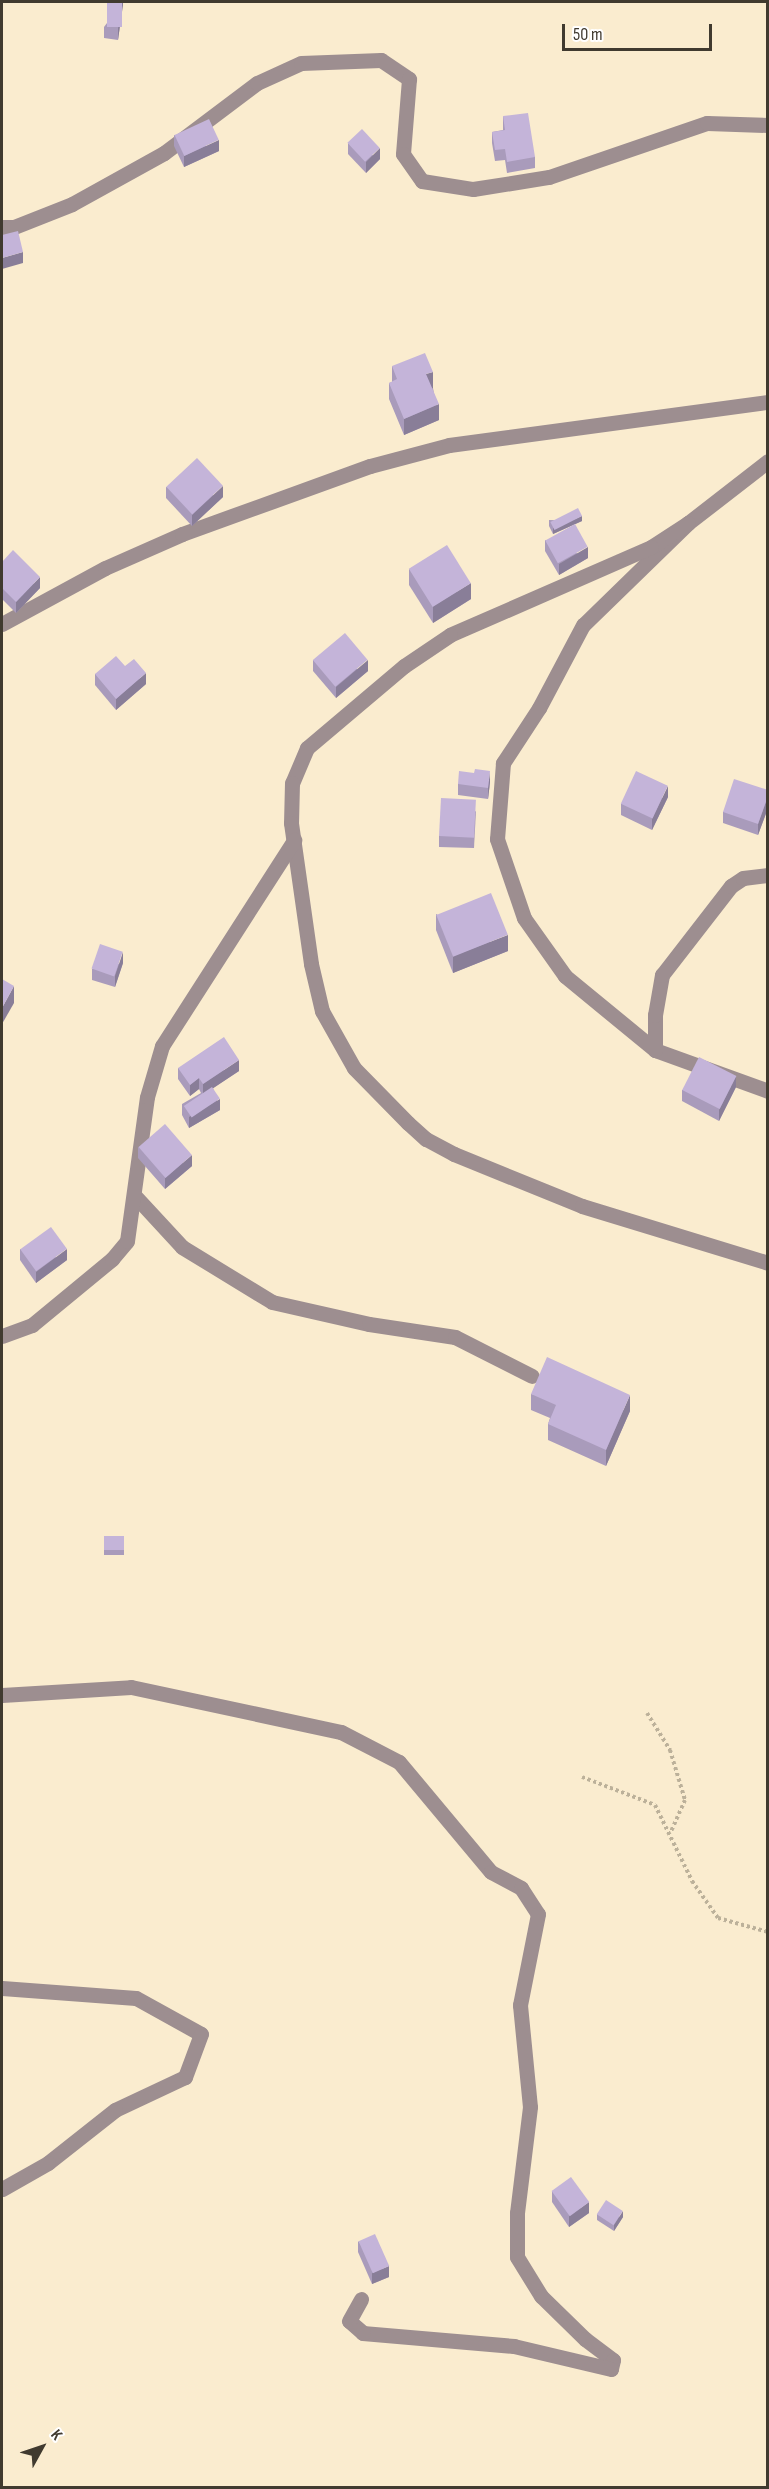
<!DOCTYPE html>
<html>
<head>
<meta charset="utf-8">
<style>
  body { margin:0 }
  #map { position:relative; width:769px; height:2489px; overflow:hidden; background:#faeccf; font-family:"Sofia Sans Condensed",sans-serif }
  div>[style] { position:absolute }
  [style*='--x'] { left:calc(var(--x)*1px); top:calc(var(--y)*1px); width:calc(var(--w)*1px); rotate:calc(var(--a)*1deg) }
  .path>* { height:4px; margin-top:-2px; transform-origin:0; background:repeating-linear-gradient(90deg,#bcb19a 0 3px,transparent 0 6px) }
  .minor>* { height:15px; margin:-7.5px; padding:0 7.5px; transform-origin:7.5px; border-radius:7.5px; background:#9d8e90 }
  .wall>* { inset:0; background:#a99bbb; transform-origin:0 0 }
  .shaded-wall>* { inset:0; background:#897e98 }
  .building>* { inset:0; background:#c4b4d9; transform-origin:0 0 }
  span { translate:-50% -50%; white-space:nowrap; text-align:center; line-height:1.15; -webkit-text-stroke:5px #fff; paint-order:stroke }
  .frame { position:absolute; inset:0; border:3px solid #403a2f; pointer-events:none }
  .north { position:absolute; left:12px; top:2417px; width:60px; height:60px; -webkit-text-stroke:4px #fff; paint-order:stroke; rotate:50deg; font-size:16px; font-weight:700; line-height:24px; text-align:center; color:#403a2f }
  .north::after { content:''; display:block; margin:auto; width:21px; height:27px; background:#403a2f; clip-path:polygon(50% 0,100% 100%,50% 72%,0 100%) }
  .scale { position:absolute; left:562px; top:24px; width:150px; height:27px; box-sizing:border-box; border:3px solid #403a2f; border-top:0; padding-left:8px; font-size:18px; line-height:21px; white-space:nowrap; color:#403a2f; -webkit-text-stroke:4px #fff; paint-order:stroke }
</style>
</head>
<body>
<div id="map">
  <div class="path">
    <div style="--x:647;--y:1713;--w:44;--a:58.1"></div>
    <div style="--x:670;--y:1750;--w:52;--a:73.3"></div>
    <div style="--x:685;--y:1800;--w:35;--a:114"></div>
    <div style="--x:582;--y:1777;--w:78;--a:21"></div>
    <div style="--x:655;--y:1805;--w:85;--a:64"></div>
    <div style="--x:692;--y:1881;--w:45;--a:54.9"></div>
    <div style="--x:718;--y:1918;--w:52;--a:15.6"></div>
  </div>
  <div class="minor">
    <div style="--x:2;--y:227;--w:12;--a:0"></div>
    <div style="--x:14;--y:227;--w:62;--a:-21.6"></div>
    <div style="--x:72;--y:204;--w:105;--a:-29"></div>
    <div style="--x:164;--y:153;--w:116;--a:-37"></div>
    <div style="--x:257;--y:83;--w:48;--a:-24.4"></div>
    <div style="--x:301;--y:63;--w:80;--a:-2.1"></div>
    <div style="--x:381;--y:60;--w:34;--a:34"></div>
    <div style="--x:409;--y:79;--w:75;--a:94.6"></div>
    <div style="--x:403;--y:154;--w:33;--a:55"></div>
    <div style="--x:422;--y:181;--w:52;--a:8.9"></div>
    <div style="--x:473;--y:189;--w:77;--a:-9"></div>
    <div style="--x:549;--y:177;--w:167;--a:-18.9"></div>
    <div style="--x:707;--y:123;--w:61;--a:1.9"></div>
    <div style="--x:768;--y:461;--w:101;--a:142.2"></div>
    <div style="--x:688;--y:523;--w:146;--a:135.8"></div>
    <div style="--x:583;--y:625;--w:94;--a:117.9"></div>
    <div style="--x:539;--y:708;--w:66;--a:123.2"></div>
    <div style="--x:503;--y:763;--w:76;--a:94.5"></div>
    <div style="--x:497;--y:839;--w:83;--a:71.1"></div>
    <div style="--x:524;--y:918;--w:71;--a:54.7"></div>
    <div style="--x:565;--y:976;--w:117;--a:39.4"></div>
    <div style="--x:655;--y:1050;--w:120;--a:19.9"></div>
    <div style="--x:688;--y:523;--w:44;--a:147"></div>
    <div style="--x:651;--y:547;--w:219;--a:156.4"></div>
    <div style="--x:450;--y:635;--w:55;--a:146"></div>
    <div style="--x:404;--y:666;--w:127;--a:139.8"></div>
    <div style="--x:307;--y:748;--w:38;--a:113"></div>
    <div style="--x:292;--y:783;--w:40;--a:91.4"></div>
    <div style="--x:291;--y:823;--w:142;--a:81.9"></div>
    <div style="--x:311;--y:964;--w:48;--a:76.8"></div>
    <div style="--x:322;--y:1011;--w:65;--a:60.7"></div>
    <div style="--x:354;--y:1068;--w:77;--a:45.5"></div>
    <div style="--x:408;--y:1123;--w:24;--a:42"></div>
    <div style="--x:426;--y:1139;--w:32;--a:28"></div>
    <div style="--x:454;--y:1154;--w:138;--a:22.1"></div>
    <div style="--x:582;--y:1206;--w:195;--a:17"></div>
    <div style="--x:2;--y:624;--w:117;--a:-28.5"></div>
    <div style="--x:105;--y:568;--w:84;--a:-23.8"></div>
    <div style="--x:182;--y:534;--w:200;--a:-19.9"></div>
    <div style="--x:370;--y:466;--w:82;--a:-14.9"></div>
    <div style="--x:449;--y:445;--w:322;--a:-7.7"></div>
    <div style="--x:655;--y:1050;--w:35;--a:-90"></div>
    <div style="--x:655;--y:1015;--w:41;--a:-80.1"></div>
    <div style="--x:662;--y:975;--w:113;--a:-52.2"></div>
    <div style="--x:731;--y:886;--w:14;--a:-34"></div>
    <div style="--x:743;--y:878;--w:25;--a:-7"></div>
    <div style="--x:135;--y:1196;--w:69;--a:47.3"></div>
    <div style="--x:182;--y:1247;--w:105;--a:31.4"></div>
    <div style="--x:272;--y:1302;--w:99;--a:12.8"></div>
    <div style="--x:369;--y:1324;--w:87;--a:8.6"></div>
    <div style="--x:455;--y:1337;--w:86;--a:26.9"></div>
    <div style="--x:2;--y:1336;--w:32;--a:-20"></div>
    <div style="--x:32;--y:1325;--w:104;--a:-39.5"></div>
    <div style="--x:112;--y:1259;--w:23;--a:-50"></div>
    <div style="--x:127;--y:1241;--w:145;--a:-82.1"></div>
    <div style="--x:147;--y:1097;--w:53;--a:-73.6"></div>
    <div style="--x:162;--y:1046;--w:245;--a:-57.3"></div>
    <div style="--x:2;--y:1695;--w:129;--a:-3.5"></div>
    <div style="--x:131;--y:1687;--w:215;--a:12.1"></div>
    <div style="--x:341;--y:1732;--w:65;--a:27.3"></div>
    <div style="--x:399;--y:1762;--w:143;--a:50.1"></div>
    <div style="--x:491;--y:1872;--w:34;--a:28"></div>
    <div style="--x:521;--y:1888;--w:31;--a:57"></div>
    <div style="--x:538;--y:1914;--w:93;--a:101.2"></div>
    <div style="--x:520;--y:2005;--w:102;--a:84.4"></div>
    <div style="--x:530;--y:2107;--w:107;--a:97"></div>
    <div style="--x:517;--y:2213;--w:44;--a:90"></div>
    <div style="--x:517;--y:2257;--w:46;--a:58.4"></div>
    <div style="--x:541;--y:2296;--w:62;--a:44.3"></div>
    <div style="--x:585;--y:2339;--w:35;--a:37"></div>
    <div style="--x:613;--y:2360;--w:9;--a:103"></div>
    <div style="--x:611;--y:2369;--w:100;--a:-166.7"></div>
    <div style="--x:514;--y:2346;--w:152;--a:-175.1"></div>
    <div style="--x:363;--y:2333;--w:18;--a:-139"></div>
    <div style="--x:349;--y:2321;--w:25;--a:-61"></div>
    <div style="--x:2;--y:1988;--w:134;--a:4.3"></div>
    <div style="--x:136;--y:1998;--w:74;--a:29"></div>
    <div style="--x:201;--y:2034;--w:46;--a:110.4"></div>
    <div style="--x:185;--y:2077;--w:77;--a:154.8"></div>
    <div style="--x:115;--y:2110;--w:85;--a:141.7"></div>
    <div style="--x:48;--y:2163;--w:53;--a:150.5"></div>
  </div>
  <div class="wall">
    <div style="clip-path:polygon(123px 2px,118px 40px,104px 38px,104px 27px)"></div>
    <div style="clip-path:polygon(503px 116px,535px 157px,535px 168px,507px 173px,505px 160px,495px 161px,492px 143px,492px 132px,503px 130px)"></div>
    <div style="clip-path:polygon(174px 135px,219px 151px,184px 167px,174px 146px)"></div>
    <div style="clip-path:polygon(348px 143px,380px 159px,366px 173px,348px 154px)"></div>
    <div style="clip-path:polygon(392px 366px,433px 388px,439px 420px,404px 435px,389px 399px,389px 383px,392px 382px)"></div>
    <div style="clip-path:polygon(166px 487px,223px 497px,192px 526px,166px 498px)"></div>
    <div style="clip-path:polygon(549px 520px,582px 521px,553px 534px,549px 526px)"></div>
    <div style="clip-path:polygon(545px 540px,588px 558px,559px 575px,545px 551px)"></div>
    <div style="clip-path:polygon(2px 562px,40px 588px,16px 613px,2px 599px)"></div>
    <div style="clip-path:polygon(409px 569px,471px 599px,433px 623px,409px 585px)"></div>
    <div style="clip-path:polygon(313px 660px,368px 671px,336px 698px,313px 671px)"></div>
    <div style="clip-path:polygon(125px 666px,146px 684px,116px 710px,95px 685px,95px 674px)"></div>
    <div style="clip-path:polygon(474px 773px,490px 782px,488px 799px,458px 795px,458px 784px)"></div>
    <div style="clip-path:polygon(768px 790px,768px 808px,758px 835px,723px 823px,723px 812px)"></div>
    <div style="clip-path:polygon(668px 797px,652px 830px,621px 815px,621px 804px)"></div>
    <div style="clip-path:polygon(476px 811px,474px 848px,439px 847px,439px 836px)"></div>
    <div style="clip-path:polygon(436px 914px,508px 951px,453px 973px,436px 930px)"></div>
    <div style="clip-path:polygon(123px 963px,115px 987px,92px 980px,92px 969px)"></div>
    <div style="clip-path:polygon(178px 1068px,239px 1071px,213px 1088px,220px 1110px,189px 1128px,182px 1115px,182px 1104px,201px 1093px,199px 1089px,190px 1096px,178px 1079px)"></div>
    <div style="clip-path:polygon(736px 1087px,719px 1121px,682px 1101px,682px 1090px)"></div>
    <div style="clip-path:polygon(138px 1147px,192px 1166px,165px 1189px,138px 1158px)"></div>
    <div style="clip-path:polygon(20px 1249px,67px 1260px,36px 1283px,20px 1260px)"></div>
    <div style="clip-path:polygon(531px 1394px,630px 1411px,606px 1466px,548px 1440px,548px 1424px,550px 1418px,531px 1410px)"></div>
    <div style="left:104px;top:1536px;width:20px;height:19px"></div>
    <div style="clip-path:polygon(552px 2191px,589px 2213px,569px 2227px,552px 2202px)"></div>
    <div style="clip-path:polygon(597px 2214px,623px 2217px,614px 2231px,597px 2220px)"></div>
    <div style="clip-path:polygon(358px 2241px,389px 2277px,372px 2284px,358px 2252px)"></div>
  </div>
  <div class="shaded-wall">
    <div style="clip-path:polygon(122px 2px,123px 2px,123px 5px,118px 40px,118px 29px)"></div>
    <div style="clip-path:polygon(219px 140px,219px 151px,184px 167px,184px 156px)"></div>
    <div style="clip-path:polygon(380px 148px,380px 159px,366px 173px,366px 162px)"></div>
    <div style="clip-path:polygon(23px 252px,23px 263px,2px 269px,2px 258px)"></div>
    <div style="clip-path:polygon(433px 372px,433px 388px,426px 390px,426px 374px)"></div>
    <div style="clip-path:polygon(439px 404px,439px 420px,404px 435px,404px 419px)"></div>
    <div style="clip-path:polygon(223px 486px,223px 497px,192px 526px,192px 515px)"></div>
    <div style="clip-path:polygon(582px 516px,582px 521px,553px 534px,553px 528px)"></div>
    <div style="clip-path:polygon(588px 547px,588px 558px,559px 575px,559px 564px)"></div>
    <div style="clip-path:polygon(40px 577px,40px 588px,16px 613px,16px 602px)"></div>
    <div style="clip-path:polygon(471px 583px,471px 599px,433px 623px,433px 606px)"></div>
    <div style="clip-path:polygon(368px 660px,368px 671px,336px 698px,336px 687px)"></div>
    <div style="clip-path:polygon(146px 673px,146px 684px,116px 710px,116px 699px)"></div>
    <div style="clip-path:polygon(490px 771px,490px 782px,488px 799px,488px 788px)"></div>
    <div style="clip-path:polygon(668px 786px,668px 797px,652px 830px,652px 819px)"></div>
    <div style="clip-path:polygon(768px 796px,768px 808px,758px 835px,758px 824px)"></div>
    <div style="clip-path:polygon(508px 935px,508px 951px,453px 973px,453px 956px)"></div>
    <div style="clip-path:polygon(123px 952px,123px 963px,115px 987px,115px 976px)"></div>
    <div style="clip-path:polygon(14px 986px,14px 1003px,2px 1024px,2px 1008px)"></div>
    <div style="clip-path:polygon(239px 1060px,239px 1071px,203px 1095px,203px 1084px)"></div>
    <div style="clip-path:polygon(736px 1076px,736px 1087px,719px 1121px,719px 1110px)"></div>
    <div style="clip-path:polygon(199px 1078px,199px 1089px,190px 1096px,190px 1085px)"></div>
    <div style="clip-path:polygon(220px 1099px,220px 1110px,189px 1128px,189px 1117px)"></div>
    <div style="clip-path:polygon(192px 1155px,192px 1166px,165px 1189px,165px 1178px)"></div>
    <div style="clip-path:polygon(67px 1249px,67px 1260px,36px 1283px,36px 1272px)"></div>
    <div style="clip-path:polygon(630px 1395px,630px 1411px,606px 1466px,606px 1450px)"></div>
    <div style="clip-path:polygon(589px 2202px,589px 2213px,569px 2227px,569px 2216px)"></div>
    <div style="clip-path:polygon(623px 2211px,623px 2217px,614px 2231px,614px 2225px)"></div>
    <div style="clip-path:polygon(389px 2266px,389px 2277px,372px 2284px,372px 2273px)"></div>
  </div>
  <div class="building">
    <div style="left:107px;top:2px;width:15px;height:25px"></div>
    <div style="clip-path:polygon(528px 113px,535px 157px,507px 162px,505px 149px,495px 150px,492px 132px,505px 130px,503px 116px)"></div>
    <div style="left:209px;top:119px;width:23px;height:38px;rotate:65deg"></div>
    <div style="left:362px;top:129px;width:26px;height:20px;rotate:47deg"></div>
    <div style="clip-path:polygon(18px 231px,23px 252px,2px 258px,2px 235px)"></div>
    <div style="clip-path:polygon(425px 353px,433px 372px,426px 374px,439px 404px,404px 419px,389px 383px,397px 379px,392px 366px)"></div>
    <div style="left:197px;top:458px;width:38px;height:42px;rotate:47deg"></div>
    <div style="left:578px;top:508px;width:9px;height:31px;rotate:63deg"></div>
    <div style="left:575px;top:524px;width:26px;height:34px;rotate:61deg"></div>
    <div style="left:447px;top:545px;width:45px;height:45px;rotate:58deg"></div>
    <div style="clip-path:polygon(13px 550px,40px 577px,16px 602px,2px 588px,2px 562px)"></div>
    <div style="left:345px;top:633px;width:35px;height:42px;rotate:50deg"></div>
    <div style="clip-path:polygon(116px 656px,125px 666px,134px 659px,146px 673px,116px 699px,95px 674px)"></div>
    <div style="clip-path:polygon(475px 769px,490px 771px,488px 788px,458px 784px,459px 771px,474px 773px)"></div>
    <div style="left:636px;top:771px;width:35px;height:36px;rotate:25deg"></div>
    <div style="clip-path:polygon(734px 779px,768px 790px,768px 796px,758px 824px,723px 812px)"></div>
    <div style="left:441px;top:798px;width:35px;height:38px;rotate:3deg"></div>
    <div style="left:491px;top:893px;width:45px;height:59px;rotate:68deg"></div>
    <div style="left:100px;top:944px;width:24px;height:26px;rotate:19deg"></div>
    <div style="clip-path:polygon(2px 979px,14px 986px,2px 1008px)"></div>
    <div style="clip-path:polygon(224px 1037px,239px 1060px,203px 1084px,199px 1078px,190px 1085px,178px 1068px)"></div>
    <div style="left:699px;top:1057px;width:42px;height:37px;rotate:27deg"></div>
    <div style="left:212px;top:1087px;width:14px;height:34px;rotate:56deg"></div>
    <div style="left:165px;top:1124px;width:41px;height:35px;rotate:49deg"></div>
    <div style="left:51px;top:1227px;width:27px;height:38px;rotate:54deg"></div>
    <div style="clip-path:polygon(547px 1357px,630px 1395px,606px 1450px,548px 1424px,556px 1405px,531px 1394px)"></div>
    <div style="left:104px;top:1536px;width:20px;height:14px"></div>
    <div style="left:571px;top:2177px;width:31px;height:24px;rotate:54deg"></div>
    <div style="left:606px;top:2200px;width:20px;height:17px;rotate:33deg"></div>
    <div style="left:375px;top:2234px;width:35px;height:18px;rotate:66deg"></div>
  </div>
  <div class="frame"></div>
  <div class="north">K</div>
  <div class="scale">50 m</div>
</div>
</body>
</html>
